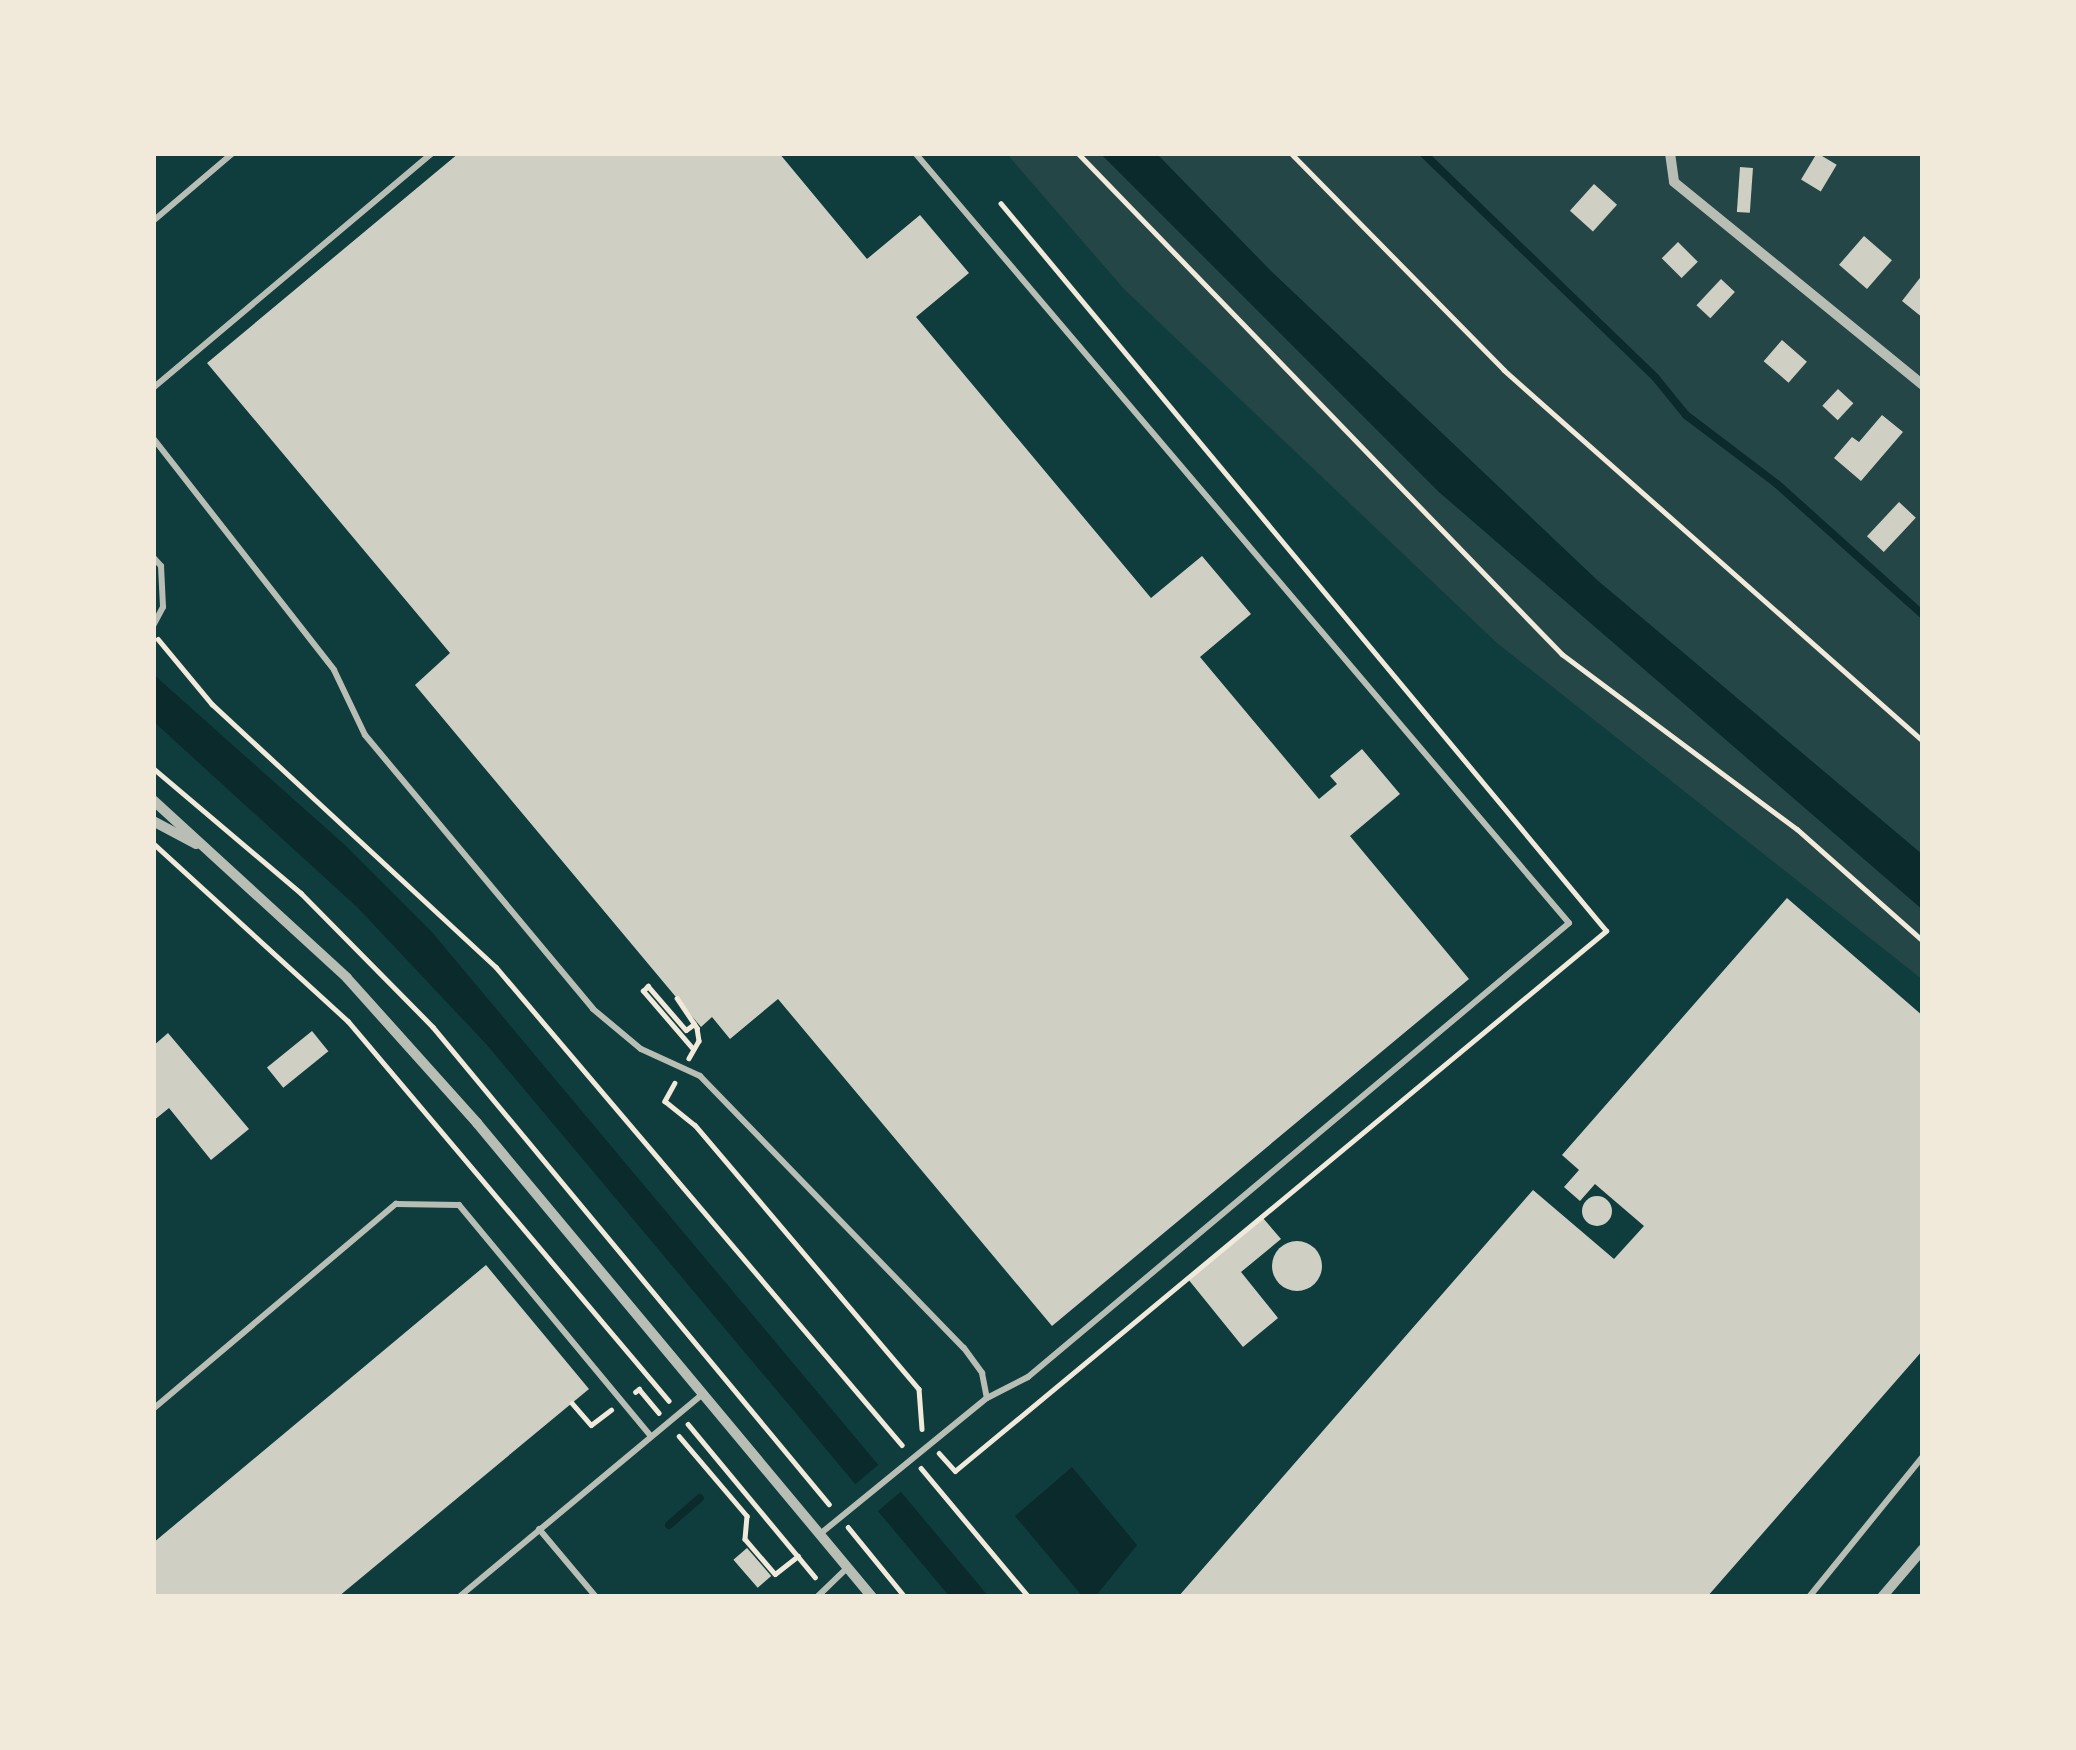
<!DOCTYPE html>
<html>
<head>
<meta charset="utf-8">
<style>
  body { margin:0 }
  #map { position:relative; width:2076px; height:1750px; overflow:hidden; background:#0f3d3e; font-family:Commissioner,sans-serif }
  div>[style] { position:absolute }
  [style*='--x'] { left:calc(var(--x)*1px); top:calc(var(--y)*1px); width:calc(var(--w)*1px); rotate:calc(var(--a)*1deg) }
  .green>* { inset:0; background:#244646 }
  .water>* { inset:0; background:#0a2a2b }
  .pier>* { inset:0; background:#0f3d3e; transform-origin:0 0 }
  .stream>* { height:8px; margin:-4px; padding:0 4px; transform-origin:4px; border-radius:4px; background:#0a2a2b }
  .building>* { inset:0; background:#cfcfc3; transform-origin:0 0 }
  .round { border-radius:50% }
  .path>* { height:4.5px; margin:-2.25px; padding:0 2.25px; transform-origin:2.25px; border-radius:2.25px; background:#f1e9da }
  .service>* { height:6px; margin:-3px; padding:0 3px; transform-origin:3px; border-radius:3px; background:#b8beb3 }
  .minor>* { height:10px; margin:-5px; padding:0 5px; transform-origin:5px; border-radius:5px; background:#b8beb3 }
  span { translate:-50% -50%; white-space:nowrap; text-align:center; line-height:1.15; -webkit-text-stroke:12px #f1e9da; paint-order:stroke }
  .frame { position:absolute; inset:0; border:156px solid #f1e9da; pointer-events:none }
</style>
</head>
<body>
<div id="map">
  <div class="green">
    <div style="clip-path:polygon(1006px 153px,1100px 153px,1439px 492px,1923px 910px,1923px 980px,1497px 643px,1124px 289px)"></div>
    <div style="clip-path:polygon(1156px 153px,1923px 153px,1923px 855px,1597px 580px,1259px 260px)"></div>
  </div>
  <div class="water">
    <div style="clip-path:polygon(1100px 153px,1156px 153px,1271px 271px,1597px 580px,1923px 855px,1923px 910px,1439px 492px)"></div>
    <div style="clip-path:polygon(153px 674px,346px 846px,431px 931px,989px 1597px,950px 1597px,487px 1045px,357px 907px,153px 721px)"></div>
    <div style="clip-path:polygon(1072px 1467px,1137px 1545px,1095px 1597px,1083px 1597px,1015px 1516px)"></div>
  </div>
  <div class="pier">
    <div style="left:883px;top:1461px;width:35px;height:41px;rotate:50deg"></div>
  </div>
  <div class="stream">
    <div style="--x:1423;--y:153;--w:322;--a:44"></div>
    <div style="--x:1655;--y:377;--w:49;--a:50.8"></div>
    <div style="--x:1686;--y:415;--w:114;--a:37.2"></div>
    <div style="--x:1777;--y:484;--w:196;--a:41.9"></div>
    <div style="--x:669;--y:1525;--w:41;--a:-41.1"></div>
  </div>
  <div class="building">
    <div style="clip-path:polygon(459px 153px,779px 153px,867px 259px,920px 215px,969px 273px,916px 317px,1151px 598px,1202px 556px,1251px 614px,1200px 657px,1319px 799px,1337px 784px,1330px 776px,1362px 749px,1400px 794px,1350px 836px,1469px 979px,1052px 1326px,778px 999px,730px 1039px,712px 1017px,701px 1027px,415px 685px,450px 653px,207px 363px)"></div>
    <div style="left:1817px;top:153px;width:23px;height:31px;rotate:31deg"></div>
    <div style="left:1740px;top:167px;width:13px;height:45px;rotate:4deg"></div>
    <div style="left:1594px;top:184px;width:31px;height:36px;rotate:42deg"></div>
    <div style="left:1864px;top:236px;width:37px;height:38px;rotate:41deg"></div>
    <div style="left:1678px;top:242px;width:28px;height:23px;rotate:45deg"></div>
    <div style="clip-path:polygon(1923px 274px,1923px 318px,1902px 301px)"></div>
    <div style="left:1721px;top:279px;width:19px;height:36px;rotate:43deg"></div>
    <div style="left:1782px;top:340px;width:33px;height:28px;rotate:41deg"></div>
    <div style="left:1838px;top:389px;width:21px;height:23px;rotate:43deg"></div>
    <div style="clip-path:polygon(1882px 415px,1903px 432px,1861px 481px,1834px 458px,1852px 437px,1859px 442px)"></div>
    <div style="left:1899px;top:502px;width:23px;height:47px;rotate:43deg"></div>
    <div style="clip-path:polygon(1787px 898px,1923px 1016px,1923px 1350px,1707px 1597px,1178px 1597px,1533px 1190px,1614px 1259px,1644px 1226px,1595px 1184px,1580px 1201px,1564px 1187px,1579px 1170px,1562px 1155px)"></div>
    <div style="left:312px;top:1031px;width:26px;height:58px;rotate:51deg"></div>
    <div style="clip-path:polygon(168px 1033px,249px 1129px,211px 1160px,169px 1108px,153px 1121px,153px 1046px)"></div>
    <div class="round" style="left:1582px;top:1196px;width:30px;height:30px"></div>
    <div style="clip-path:polygon(1263px 1218px,1281px 1239px,1241px 1272px,1278px 1318px,1243px 1347px,1188px 1279px)"></div>
    <div class="round" style="left:1272px;top:1241px;width:50px;height:50px"></div>
    <div style="clip-path:polygon(486px 1265px,589px 1389px,338px 1597px,153px 1597px,153px 1543px)"></div>
    <div style="left:747px;top:1548px;width:37px;height:18px;rotate:49deg"></div>
  </div>
  <div class="path">
    <div style="--x:1078;--y:153;--w:697;--a:45.99"></div>
    <div style="--x:1562;--y:654;--w:293;--a:36.7"></div>
    <div style="--x:1797;--y:829;--w:169;--a:41.6"></div>
    <div style="--x:1291;--y:153;--w:304;--a:45.5"></div>
    <div style="--x:1504;--y:370;--w:560;--a:41.52"></div>
    <div style="--x:158;--y:639;--w:85;--a:50.3"></div>
    <div style="--x:212;--y:704;--w:387;--a:42.8"></div>
    <div style="--x:496;--y:967;--w:627;--a:49.66"></div>
    <div style="--x:153;--y:768;--w:194;--a:40.2"></div>
    <div style="--x:301;--y:893;--w:188;--a:45.4"></div>
    <div style="--x:433;--y:1027;--w:620;--a:50.3"></div>
    <div style="--x:153;--y:843;--w:264;--a:42.4"></div>
    <div style="--x:348;--y:1021;--w:497;--a:49.8"></div>
    <div style="--x:677;--y:998;--w:36;--a:56"></div>
    <div style="--x:697;--y:1028;--w:13;--a:81"></div>
    <div style="--x:699;--y:1041;--w:20;--a:120"></div>
    <div style="--x:692;--y:1048;--w:75;--a:-130.7"></div>
    <div style="--x:643;--y:991;--w:7;--a:-45"></div>
    <div style="--x:648;--y:986;--w:58;--a:49.2"></div>
    <div style="--x:686;--y:1030;--w:10;--a:-37"></div>
    <div style="--x:675;--y:1083;--w:21;--a:119"></div>
    <div style="--x:665;--y:1101;--w:38;--a:39"></div>
    <div style="--x:695;--y:1125;--w:346;--a:49.7"></div>
    <div style="--x:919;--y:1389;--w:40;--a:85.7"></div>
    <div style="--x:635;--y:1392;--w:5;--a:-37"></div>
    <div style="--x:639;--y:1389;--w:31;--a:50"></div>
    <div style="--x:572;--y:1403;--w:29;--a:49"></div>
    <div style="--x:591;--y:1425;--w:25;--a:-37"></div>
    <div style="--x:688;--y:1424;--w:199;--a:50.3"></div>
    <div style="--x:679;--y:1436;--w:105;--a:49.6"></div>
    <div style="--x:747;--y:1516;--w:23;--a:95"></div>
    <div style="--x:745;--y:1539;--w:46;--a:49.4"></div>
    <div style="--x:775;--y:1574;--w:29;--a:-38"></div>
    <div style="--x:939;--y:1453;--w:24;--a:48"></div>
    <div style="--x:955;--y:1471;--w:846;--a:-39.68"></div>
    <div style="--x:1606;--y:931;--w:946;--a:-129.77"></div>
    <div style="--x:921;--y:1468;--w:168;--a:50.1"></div>
    <div style="--x:848;--y:1527;--w:90;--a:50.8"></div>
  </div>
  <div class="service">
    <div style="--x:153;--y:221;--w:105;--a:-40.4"></div>
    <div style="--x:153;--y:388;--w:365;--a:-40.1"></div>
    <div style="--x:153;--y:438;--w:294;--a:52"></div>
    <div style="--x:334;--y:670;--w:72;--a:64.5"></div>
    <div style="--x:365;--y:735;--w:356;--a:50.2"></div>
    <div style="--x:593;--y:1009;--w:62;--a:39.8"></div>
    <div style="--x:641;--y:1049;--w:65;--a:24.6"></div>
    <div style="--x:700;--y:1076;--w:379;--a:45.9"></div>
    <div style="--x:964;--y:1348;--w:31;--a:54"></div>
    <div style="--x:982;--y:1373;--w:25;--a:79"></div>
    <div style="--x:153;--y:557;--w:12;--a:48"></div>
    <div style="--x:161;--y:566;--w:41;--a:87.2"></div>
    <div style="--x:163;--y:607;--w:21;--a:118"></div>
    <div style="--x:153;--y:1409;--w:318;--a:-40.2"></div>
    <div style="--x:396;--y:1204;--w:63;--a:0.9"></div>
    <div style="--x:459;--y:1205;--w:299;--a:50.3"></div>
    <div style="--x:539;--y:1529;--w:89;--a:50"></div>
    <div style="--x:820;--y:1534;--w:215;--a:-39.2"></div>
    <div style="--x:987;--y:1398;--w:46;--a:-27.1"></div>
    <div style="--x:1028;--y:1377;--w:706;--a:-40"></div>
    <div style="--x:1569;--y:923;--w:1010;--a:-130.34"></div>
    <div style="--x:459;--y:1597;--w:317;--a:-39.8"></div>
    <div style="--x:817;--y:1597;--w:43;--a:-44.1"></div>
    <div style="--x:1809;--y:1597;--w:181;--a:-51"></div>
  </div>
  <div class="minor">
    <div style="--x:1670;--y:153;--w:29;--a:82"></div>
    <div style="--x:1674;--y:182;--w:321;--a:39.2"></div>
    <div style="--x:153;--y:800;--w:263;--a:42.5"></div>
    <div style="--x:347;--y:978;--w:195;--a:48.1"></div>
    <div style="--x:477;--y:1123;--w:617;--a:50.19"></div>
    <div style="--x:153;--y:821;--w:49;--a:28.1"></div>
    <div style="--x:1882;--y:1597;--w:63;--a:-49.5"></div>
  </div>
  <div class="frame"></div>
</div>
</body>
</html>
